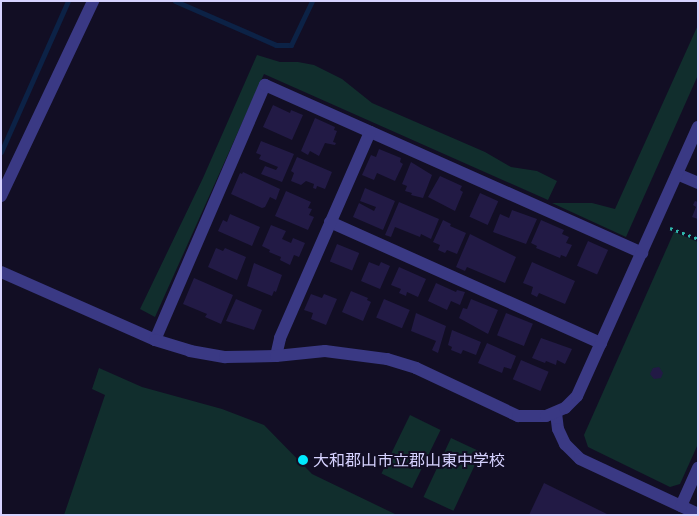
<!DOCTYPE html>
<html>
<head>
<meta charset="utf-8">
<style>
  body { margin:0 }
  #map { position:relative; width:699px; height:516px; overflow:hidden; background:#120e24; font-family:"Asap Condensed","Noto Sans JP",sans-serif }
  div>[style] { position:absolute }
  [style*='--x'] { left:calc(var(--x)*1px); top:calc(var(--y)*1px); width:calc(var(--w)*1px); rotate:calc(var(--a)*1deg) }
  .green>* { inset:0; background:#112e2d; transform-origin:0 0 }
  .stream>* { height:5px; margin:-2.5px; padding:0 2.5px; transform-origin:2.5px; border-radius:2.5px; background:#0c2246 }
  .building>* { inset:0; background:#221a45; transform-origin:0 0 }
  .path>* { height:3px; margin-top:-1.5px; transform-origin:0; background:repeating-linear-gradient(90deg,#2eb7ab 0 2.5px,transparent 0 6.5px) }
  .minor>* { height:12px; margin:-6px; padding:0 6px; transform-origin:6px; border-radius:6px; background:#3a3984 }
  .tertiary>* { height:12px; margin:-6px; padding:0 6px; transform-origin:6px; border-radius:6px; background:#3a3984 }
  .dots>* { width:14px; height:14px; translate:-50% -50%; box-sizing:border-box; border:2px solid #120e24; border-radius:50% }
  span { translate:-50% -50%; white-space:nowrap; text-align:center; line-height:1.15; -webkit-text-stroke:4px #120e24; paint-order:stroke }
  .poi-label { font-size:16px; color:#d6d2ff }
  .left { translate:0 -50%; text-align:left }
  .frame { position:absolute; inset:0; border:2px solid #d6d2ff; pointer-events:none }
</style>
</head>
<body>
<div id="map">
  <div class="green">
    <div style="clip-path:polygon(698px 25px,698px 75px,626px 237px,552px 203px,592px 203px,615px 209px)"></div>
    <div style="clip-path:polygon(257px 55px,280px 62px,298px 62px,314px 65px,342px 79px,372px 103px,485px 152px,511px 167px,537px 171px,557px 181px,548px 200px,264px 74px,155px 317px,140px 309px,203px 178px)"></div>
    <div style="clip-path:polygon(674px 232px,698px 242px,698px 444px,680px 484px,670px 487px,588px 447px,584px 435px)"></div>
    <div style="clip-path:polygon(99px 368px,142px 387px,222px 409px,264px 425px,312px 474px,397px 515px,64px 515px,105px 395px,92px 389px)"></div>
    <div style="left:410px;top:415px;width:34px;height:65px;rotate:26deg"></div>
    <div style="left:451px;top:438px;width:33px;height:65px;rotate:25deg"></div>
  </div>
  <div class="stream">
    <div style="--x:175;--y:1;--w:110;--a:23.5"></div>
    <div style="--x:276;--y:45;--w:15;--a:0"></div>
    <div style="--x:291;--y:45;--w:49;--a:-64.5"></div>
    <div style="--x:1;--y:152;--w:165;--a:-66.1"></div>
  </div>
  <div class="building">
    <div style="clip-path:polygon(273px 105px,290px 113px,291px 110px,303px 115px,292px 140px,263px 127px)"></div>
    <div style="clip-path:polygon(315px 118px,335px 127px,334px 130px,337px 131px,333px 142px,336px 143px,335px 145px,325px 143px,319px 156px,310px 151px,308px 155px,301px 151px)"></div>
    <div style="clip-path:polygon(261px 141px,294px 154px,282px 182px,261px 174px,265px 166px,276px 170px,278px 167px,259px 159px,261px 155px,256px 153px)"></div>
    <div style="clip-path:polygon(379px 149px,401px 158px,400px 162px,403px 164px,395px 181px,377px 173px,374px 180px,362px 175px,371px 155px,376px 157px)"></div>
    <div style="clip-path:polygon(297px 157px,332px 172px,325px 189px,317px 186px,316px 189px,313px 188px,314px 184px,306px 181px,301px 185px,291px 181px,294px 173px,291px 171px)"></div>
    <div style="clip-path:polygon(411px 162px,432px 175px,423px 198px,411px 195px,412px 193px,405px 191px,407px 186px,402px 184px)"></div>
    <div style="clip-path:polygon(243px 172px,280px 189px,276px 200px,270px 197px,265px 207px,262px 208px,231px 194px,240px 173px,242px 174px)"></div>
    <div style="clip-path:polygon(440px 176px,462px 186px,460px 190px,463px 192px,455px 211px,428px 197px)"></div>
    <div style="clip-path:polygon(365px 188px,395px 201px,383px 230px,353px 217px,359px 203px,374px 211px,376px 207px,360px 201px)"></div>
    <div style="clip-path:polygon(286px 191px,311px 202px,308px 208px,312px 209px,309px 215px,314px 217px,308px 230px,275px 216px)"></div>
    <div style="left:480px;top:193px;width:20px;height:26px;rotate:24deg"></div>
    <div style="clip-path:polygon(695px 201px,698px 202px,698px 219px,692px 217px,696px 207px,693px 205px)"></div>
    <div style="clip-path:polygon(399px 202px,439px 219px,431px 239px,421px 234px,420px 237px,395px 227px,391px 237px,385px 235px)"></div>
    <div style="clip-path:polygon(512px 210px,537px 219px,526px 244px,493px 232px,500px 214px,509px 218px)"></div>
    <div style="clip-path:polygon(230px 214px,260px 227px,252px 246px,218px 231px,223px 220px,227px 222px)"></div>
    <div style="clip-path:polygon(443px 220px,451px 224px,450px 226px,466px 233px,457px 254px,447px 250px,445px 253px,438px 250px,440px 245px,433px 242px)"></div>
    <div style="clip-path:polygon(541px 220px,564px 230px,562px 234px,569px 237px,566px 243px,572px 245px,566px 257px,561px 255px,560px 258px,536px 248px,537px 246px,531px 243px)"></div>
    <div style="clip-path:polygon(271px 225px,286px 231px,282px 239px,291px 243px,293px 238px,305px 243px,299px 257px,294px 255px,290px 265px,280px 260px,281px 257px,269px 252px,270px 250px,262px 246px)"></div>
    <div style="clip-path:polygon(470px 234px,516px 257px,505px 283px,467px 267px,465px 271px,456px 267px)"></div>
    <div style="left:588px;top:241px;width:22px;height:27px;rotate:24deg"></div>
    <div style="left:337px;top:244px;width:24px;height:19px;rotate:22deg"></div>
    <div style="clip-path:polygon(216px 248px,223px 251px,225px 248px,246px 257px,237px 280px,208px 267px)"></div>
    <div style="clip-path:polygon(369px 262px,379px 266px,381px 262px,390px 266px,380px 289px,361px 281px)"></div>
    <div style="clip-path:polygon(532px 262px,575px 281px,565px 304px,539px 293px,537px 297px,531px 294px,533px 287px,523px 283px)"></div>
    <div style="clip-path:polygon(254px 263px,282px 275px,276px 292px,274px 291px,272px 296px,247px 286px)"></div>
    <div style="clip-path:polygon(399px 267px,426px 279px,418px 297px,407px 292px,406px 296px,399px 293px,401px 289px,391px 285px)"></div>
    <div style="clip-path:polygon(194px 278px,233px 295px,221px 324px,205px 317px,207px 314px,183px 304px)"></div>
    <div style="clip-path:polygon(436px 283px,456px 292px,457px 290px,465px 292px,460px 305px,451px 301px,447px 310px,428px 301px)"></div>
    <div style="clip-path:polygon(351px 291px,368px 298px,367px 300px,371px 302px,363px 321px,342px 312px)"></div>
    <div style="clip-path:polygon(311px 294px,322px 298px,324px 294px,337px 299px,326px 325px,311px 319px,313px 313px,304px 310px)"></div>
    <div style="clip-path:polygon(236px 299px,262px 310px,254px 330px,226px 321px)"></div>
    <div style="left:384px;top:299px;width:28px;height:20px;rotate:23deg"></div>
    <div style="clip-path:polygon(471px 299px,498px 310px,488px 334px,459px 318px,463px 308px,467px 309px)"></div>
    <div style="clip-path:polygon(416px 313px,446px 326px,438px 353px,432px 350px,436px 341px,411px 331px)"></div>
    <div style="left:506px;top:313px;width:29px;height:24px;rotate:22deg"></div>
    <div style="clip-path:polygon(452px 330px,481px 342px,476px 355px,463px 350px,461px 354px,451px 350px,452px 347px,448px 345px)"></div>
    <div style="clip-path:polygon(541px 338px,572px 349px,565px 364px,557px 360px,556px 365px,546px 361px,545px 363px,532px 358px)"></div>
    <div style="clip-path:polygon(487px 343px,516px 356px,511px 369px,504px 367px,502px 373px,478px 363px)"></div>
    <div style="left:521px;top:360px;width:30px;height:21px;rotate:23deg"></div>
    <div style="clip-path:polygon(659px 367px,663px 373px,661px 378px,654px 379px,650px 374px,653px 368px)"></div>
    <div style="clip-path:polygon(544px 483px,609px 515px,529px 515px)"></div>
  </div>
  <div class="path">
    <div style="--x:670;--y:228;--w:30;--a:21"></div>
  </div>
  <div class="minor">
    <div style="--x:677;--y:174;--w:23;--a:23"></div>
    <div style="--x:330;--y:222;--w:297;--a:24.1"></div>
    <div style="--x:155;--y:340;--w:278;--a:-66.7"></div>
    <div style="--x:265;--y:85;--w:413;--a:24"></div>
    <div style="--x:276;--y:356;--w:18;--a:-77"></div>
    <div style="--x:280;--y:338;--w:225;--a:-66.4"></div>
    <div style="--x:556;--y:413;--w:16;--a:83"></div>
    <div style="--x:558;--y:429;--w:17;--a:65"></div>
    <div style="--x:565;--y:444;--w:21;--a:45"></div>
    <div style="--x:580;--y:459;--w:130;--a:25"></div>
    <div style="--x:681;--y:506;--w:42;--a:-65.9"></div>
  </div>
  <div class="tertiary">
    <div style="--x:1;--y:196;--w:216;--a:-64.7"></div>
    <div style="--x:1;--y:272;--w:168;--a:23.8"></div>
    <div style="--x:155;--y:340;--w:37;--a:17"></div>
    <div style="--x:190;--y:351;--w:36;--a:10"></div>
    <div style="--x:225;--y:357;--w:51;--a:-1.1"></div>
    <div style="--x:276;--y:356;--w:49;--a:-5.8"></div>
    <div style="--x:325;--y:351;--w:63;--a:7.4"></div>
    <div style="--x:387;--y:359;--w:30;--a:17"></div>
    <div style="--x:416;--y:368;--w:113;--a:25.2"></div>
    <div style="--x:518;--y:416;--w:28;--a:0"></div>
    <div style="--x:546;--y:416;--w:21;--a:-23"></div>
    <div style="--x:565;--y:408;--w:17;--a:-45"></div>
    <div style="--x:577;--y:396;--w:295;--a:-65.8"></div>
  </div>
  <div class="dots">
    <div style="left:303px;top:460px;background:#00e9fd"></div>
  </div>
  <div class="poi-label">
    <span class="left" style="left:313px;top:460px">大和郡山市立郡山東中学校</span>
  </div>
  <div class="frame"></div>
</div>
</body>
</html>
